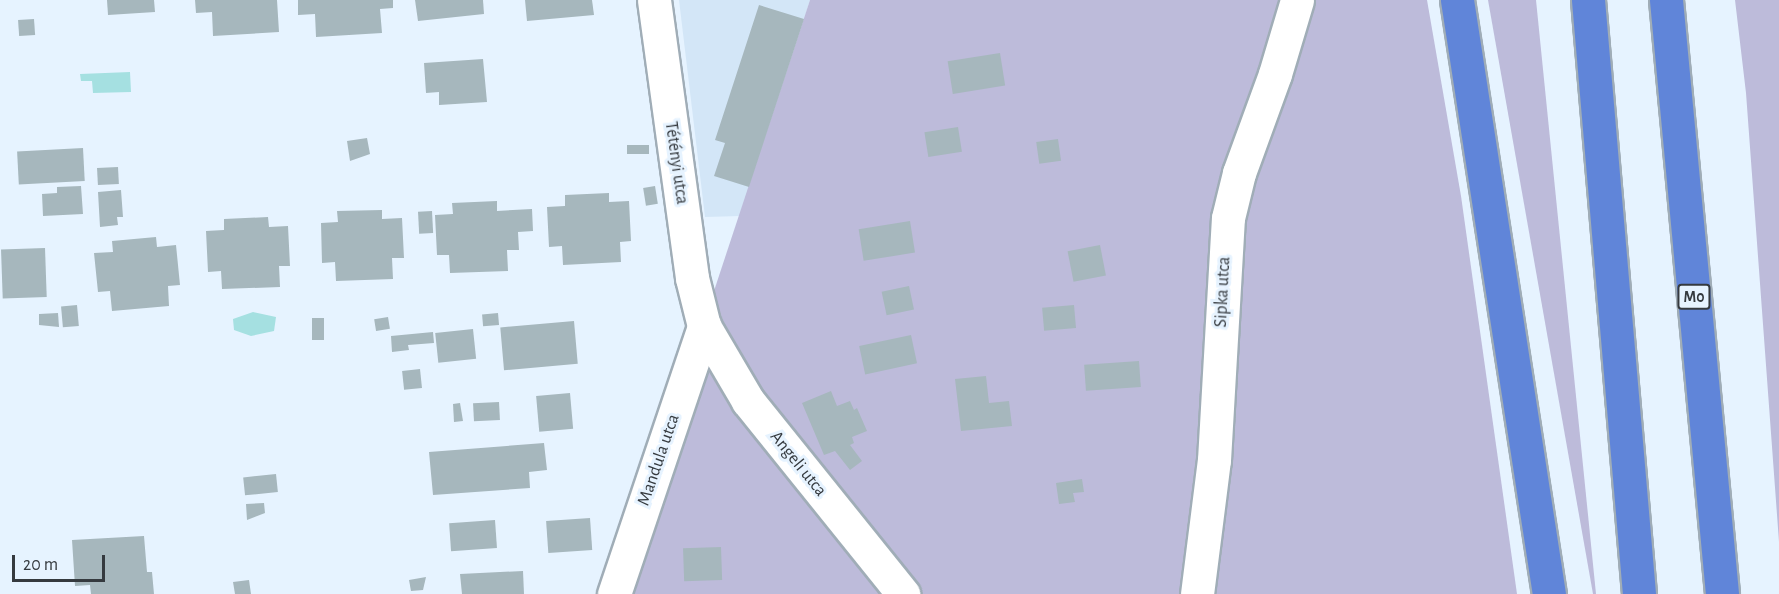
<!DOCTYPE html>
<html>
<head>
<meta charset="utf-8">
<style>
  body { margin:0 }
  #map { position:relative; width:1779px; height:594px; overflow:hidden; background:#e6f3ff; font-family:"Alegreya Sans",sans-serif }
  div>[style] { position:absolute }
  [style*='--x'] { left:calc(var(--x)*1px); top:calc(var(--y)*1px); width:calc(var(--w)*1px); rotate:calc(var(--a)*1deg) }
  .built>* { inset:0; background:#d3e6f7 }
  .green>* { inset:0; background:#bdbbda }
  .water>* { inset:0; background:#a5e0e1 }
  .building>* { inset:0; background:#a6b7bd; transform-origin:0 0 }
  .roads { filter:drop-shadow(2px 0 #a0adb7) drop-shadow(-2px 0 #a0adb7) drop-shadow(0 2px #a0adb7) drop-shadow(0 -2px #a0adb7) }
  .street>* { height:33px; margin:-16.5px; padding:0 16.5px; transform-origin:16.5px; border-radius:16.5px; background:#fff }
  .secondary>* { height:33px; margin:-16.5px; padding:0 16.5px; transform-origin:16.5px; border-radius:16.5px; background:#fff }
  .highway>* { height:33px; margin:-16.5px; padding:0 16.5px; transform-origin:16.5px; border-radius:16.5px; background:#6085d9 }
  span { translate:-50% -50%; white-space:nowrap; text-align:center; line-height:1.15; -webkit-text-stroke:6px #e6f3ff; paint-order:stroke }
  .shield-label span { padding:2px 4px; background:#e6f3ff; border:2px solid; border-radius:4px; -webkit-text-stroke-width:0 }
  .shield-label { font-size:16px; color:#353a3f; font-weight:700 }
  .street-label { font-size:18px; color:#353a3f }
  .scale { position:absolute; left:12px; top:555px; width:93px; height:27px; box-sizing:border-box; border:3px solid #353a3f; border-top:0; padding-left:8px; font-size:18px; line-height:21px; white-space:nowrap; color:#353a3f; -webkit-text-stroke:4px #e6f3ff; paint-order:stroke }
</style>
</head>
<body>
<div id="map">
  <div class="built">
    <div style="clip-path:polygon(679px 0,810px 0,740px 216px,705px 217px)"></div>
  </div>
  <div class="green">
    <div style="clip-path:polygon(810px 0,1427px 0,1461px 196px,1517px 594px,614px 594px)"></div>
    <div style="clip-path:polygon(1488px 0,1536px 0,1596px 594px,1593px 594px)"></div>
    <div style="clip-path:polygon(1735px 0,1779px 0,1779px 542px,1746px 93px)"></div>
  </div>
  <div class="water">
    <div style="clip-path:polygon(130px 72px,131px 92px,93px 93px,92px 81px,81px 81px,80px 74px)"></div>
    <div style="clip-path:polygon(253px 312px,276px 317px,274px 331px,251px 336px,234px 330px,233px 319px)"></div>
  </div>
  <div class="building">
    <div style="clip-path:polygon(107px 0,154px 0,155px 12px,108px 15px)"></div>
    <div style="clip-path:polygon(195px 0,277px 0,279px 32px,213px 36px,212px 12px,196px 13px)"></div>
    <div style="clip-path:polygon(298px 0,393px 0,393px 8px,380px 9px,382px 33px,316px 37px,315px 14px,298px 15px)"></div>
    <div style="clip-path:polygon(415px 0,483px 0,484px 14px,418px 21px)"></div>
    <div style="clip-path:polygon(525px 0,592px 0,594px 15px,527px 21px)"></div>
    <div style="clip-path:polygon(759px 5px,804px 19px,749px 187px,714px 176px,725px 143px,715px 140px)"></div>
    <div style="left:34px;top:19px;width:16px;height:16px;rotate:86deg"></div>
    <div style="left:1000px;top:53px;width:33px;height:53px;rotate:81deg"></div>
    <div style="clip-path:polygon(483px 59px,487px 102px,439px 105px,439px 92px,426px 93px,424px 63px)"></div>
    <div style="left:958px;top:127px;width:25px;height:34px;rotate:81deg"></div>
    <div style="clip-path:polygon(367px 138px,370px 154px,350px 161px,347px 141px)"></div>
    <div style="left:1058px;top:139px;width:22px;height:22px;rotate:82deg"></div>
    <div style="left:649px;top:145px;width:9px;height:22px;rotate:90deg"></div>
    <div style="left:83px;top:148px;width:33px;height:66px;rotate:87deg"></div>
    <div style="left:118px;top:167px;width:17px;height:21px;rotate:87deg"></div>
    <div style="clip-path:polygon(81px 186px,83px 214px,43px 216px,42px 194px,57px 193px,57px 187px)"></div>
    <div style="left:655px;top:186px;width:18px;height:12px;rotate:81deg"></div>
    <div style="clip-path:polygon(121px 190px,123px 217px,117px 217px,118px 225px,100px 227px,98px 192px)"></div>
    <div style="clip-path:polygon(609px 193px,609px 202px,629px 201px,631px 241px,620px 242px,621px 262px,563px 265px,562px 246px,549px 247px,547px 207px,565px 206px,565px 195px)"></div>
    <div style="clip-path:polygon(497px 201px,497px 211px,532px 209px,533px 231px,518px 232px,519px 250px,507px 250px,508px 271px,450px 273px,449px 255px,437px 255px,435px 215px,453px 214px,452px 203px)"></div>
    <div style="clip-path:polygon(382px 210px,382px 219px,402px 218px,404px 258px,392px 258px,393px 279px,336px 281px,335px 262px,322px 263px,321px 223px,338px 222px,337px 211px)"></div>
    <div style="left:432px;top:211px;width:22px;height:14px;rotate:87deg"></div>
    <div style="clip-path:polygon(268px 217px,269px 227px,288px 226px,290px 266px,279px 266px,280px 287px,222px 289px,221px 271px,208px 272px,206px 231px,224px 230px,224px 219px)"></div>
    <div style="left:910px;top:221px;width:32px;height:52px;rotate:81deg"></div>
    <div style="clip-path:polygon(156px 237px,157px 247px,176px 245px,180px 285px,168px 286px,169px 306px,112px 311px,110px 291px,98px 292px,94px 253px,113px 252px,112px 241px)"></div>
    <div style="left:1100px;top:245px;width:31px;height:33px;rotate:79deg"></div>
    <div style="left:45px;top:248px;width:49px;height:44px;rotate:88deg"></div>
    <div style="left:909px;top:286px;width:24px;height:28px;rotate:78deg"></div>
    <div style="left:77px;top:305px;width:21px;height:16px;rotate:85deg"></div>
    <div style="left:1074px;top:305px;width:23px;height:32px;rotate:85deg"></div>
    <div style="clip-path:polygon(58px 313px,59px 327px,39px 325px,39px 314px)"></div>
    <div style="left:498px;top:313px;width:12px;height:16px;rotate:85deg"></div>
    <div style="left:388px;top:317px;width:12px;height:14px;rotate:81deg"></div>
    <div style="left:312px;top:318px;width:12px;height:22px"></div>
    <div style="left:574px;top:321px;width:43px;height:74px;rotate:85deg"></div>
    <div style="left:473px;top:329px;width:30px;height:38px;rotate:84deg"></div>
    <div style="clip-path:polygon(433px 332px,434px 343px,408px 345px,409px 350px,392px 352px,391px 336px)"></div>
    <div style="left:911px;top:335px;width:29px;height:53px;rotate:78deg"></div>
    <div style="left:1139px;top:361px;width:26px;height:55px;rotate:86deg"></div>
    <div style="left:420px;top:369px;width:19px;height:18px;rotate:84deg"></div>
    <div style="clip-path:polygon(986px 376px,989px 403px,1009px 401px,1012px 426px,961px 431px,955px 379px)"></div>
    <div style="clip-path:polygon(831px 391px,837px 406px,850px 401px,854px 410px,857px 408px,867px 431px,852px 437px,854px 443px,850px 445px,862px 461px,850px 470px,835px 451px,824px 455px,802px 403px)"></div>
    <div style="left:570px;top:393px;width:36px;height:34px;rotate:85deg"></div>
    <div style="left:499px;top:402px;width:18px;height:26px;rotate:87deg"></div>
    <div style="clip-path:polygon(460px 403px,463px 421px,454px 422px,453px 404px)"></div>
    <div style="clip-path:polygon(544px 443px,547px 470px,529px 472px,530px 488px,433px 495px,429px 452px)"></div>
    <div style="left:276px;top:474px;width:18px;height:33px;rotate:84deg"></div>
    <div style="clip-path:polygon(1082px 479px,1084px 492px,1073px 493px,1075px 502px,1059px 504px,1056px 483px)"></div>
    <div style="clip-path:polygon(264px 503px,265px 513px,247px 520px,246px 504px)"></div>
    <div style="left:590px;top:518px;width:32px;height:44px;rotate:86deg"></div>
    <div style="left:495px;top:520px;width:28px;height:46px;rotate:86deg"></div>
    <div style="clip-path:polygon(144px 536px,147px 572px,152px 572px,154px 594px,91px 594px,90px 585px,75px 586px,72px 540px)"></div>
    <div style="left:721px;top:547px;width:33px;height:38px;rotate:88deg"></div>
    <div style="clip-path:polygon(523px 571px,524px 594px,462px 594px,460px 574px)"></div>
    <div style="clip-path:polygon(426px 577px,423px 590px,411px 591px,409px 580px)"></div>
    <div style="clip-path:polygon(249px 580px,251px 594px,235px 594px,233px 582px)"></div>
  </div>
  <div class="roads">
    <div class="street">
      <div style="--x:614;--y:594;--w:283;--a:-71.4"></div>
      <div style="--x:1197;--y:594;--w:135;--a:-82.8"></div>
      <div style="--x:1214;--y:460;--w:242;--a:-86.7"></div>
      <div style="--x:1228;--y:218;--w:46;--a:-76.3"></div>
      <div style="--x:1239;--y:173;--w:105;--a:-70"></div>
      <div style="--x:1275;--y:74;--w:77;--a:-73.4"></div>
    </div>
    <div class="secondary">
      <div style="--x:654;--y:0;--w:281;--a:82.2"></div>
      <div style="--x:692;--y:278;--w:49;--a:76"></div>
      <div style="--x:704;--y:326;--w:87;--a:59.6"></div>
      <div style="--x:748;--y:401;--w:248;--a:51.2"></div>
    </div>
    <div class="highway">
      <div style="--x:1457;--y:0;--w:601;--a:81.2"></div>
      <div style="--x:1588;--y:0;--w:596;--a:85.09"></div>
      <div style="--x:1666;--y:0;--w:597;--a:84.61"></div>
    </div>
  </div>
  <div class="shield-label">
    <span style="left:1694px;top:297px">M0</span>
  </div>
  <div class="street-label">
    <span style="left:676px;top:163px;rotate:82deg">Tétényi utca</span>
    <span style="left:1223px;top:292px;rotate:-87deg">Sipka utca</span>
    <span style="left:659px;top:460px;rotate:-71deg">Mandula utca</span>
    <span style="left:798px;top:464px;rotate:51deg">Angeli utca</span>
  </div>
  <div class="scale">20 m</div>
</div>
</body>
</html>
